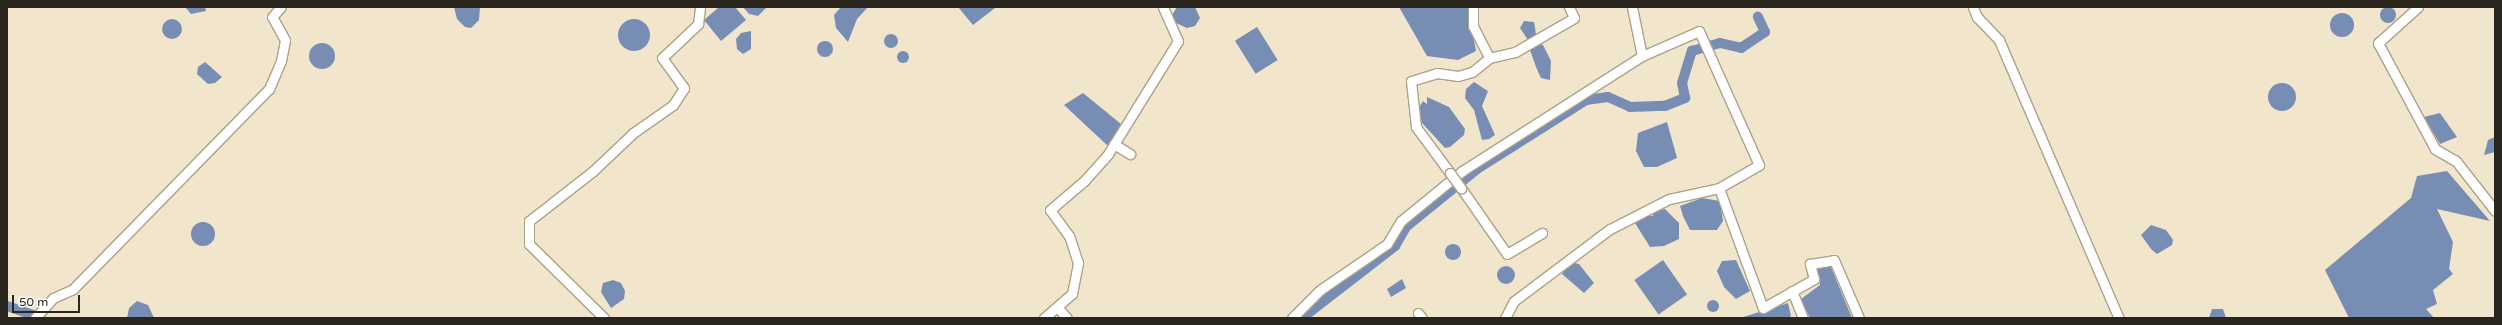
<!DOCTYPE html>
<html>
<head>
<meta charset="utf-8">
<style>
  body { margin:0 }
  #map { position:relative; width:2502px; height:325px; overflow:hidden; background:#f1e6cc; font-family:"Varela Round",sans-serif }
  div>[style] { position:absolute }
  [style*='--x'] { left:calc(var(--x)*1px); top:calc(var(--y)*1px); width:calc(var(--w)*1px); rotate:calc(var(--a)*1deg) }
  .water>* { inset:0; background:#788db4; transform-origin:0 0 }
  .round { border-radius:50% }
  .canal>* { height:10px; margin:-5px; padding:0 5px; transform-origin:5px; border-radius:5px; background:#788db4 }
  .roads { filter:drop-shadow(1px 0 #aca189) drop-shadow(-1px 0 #aca189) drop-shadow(0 1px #aca189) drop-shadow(0 -1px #aca189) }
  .minor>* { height:9px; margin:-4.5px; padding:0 4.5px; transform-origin:4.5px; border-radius:4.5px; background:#fff }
  .bridges { filter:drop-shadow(1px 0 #aca189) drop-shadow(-1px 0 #aca189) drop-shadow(0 1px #aca189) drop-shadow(0 -1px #aca189) }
  .minor-bridge>* { height:9px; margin:-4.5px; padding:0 4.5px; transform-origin:4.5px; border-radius:4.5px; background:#fff }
  span { translate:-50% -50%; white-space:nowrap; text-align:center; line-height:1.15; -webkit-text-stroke:3px #fff; paint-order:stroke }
  .frame { position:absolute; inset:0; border:8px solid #2b261d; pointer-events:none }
  .scale { position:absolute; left:12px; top:295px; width:68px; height:18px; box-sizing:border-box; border:2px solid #2b261d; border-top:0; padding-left:5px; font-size:12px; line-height:14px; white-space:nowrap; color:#2b261d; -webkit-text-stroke:3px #fff; paint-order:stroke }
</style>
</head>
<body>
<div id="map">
  <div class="water">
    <div style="clip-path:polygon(185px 7px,205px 7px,206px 11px,191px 14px)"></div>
    <div style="clip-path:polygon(454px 7px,480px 7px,479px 20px,471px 28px,465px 27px,457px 19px)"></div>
    <div style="clip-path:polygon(719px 7px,735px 7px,746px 20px,721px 41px,704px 20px)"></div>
    <div style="clip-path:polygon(743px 7px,767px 7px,758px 16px,749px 14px)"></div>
    <div style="clip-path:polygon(841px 7px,868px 7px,857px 19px,848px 42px,836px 28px,834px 15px)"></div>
    <div style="clip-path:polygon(958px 7px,994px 7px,995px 8px,973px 25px)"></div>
    <div style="clip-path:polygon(1177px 7px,1195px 7px,1200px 18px,1195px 26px,1187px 28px,1174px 22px,1172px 15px)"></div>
    <div style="clip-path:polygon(1399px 7px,1468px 7px,1476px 51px,1458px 60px,1427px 56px)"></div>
    <div class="round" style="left:2380px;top:7px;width:16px;height:16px"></div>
    <div class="round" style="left:2330px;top:13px;width:24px;height:24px"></div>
    <div class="round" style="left:162px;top:19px;width:20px;height:20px"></div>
    <div class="round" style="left:618px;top:19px;width:32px;height:32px"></div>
    <div style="clip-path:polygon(1524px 21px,1534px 22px,1535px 28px,1536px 35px,1528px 40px,1520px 28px)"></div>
    <div style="left:1257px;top:27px;width:39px;height:26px;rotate:58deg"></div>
    <div style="clip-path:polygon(751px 31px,751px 49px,743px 54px,737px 49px,736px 39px,741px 33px)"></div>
    <div class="round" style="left:884px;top:34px;width:14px;height:14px"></div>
    <div class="round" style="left:817px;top:41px;width:16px;height:16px"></div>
    <div style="clip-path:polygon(1537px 43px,1543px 45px,1551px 61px,1550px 80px,1541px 78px,1536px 67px,1530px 50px)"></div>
    <div class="round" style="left:309px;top:43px;width:26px;height:26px"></div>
    <div class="round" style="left:897px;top:51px;width:12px;height:12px"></div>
    <div style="clip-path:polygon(205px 62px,222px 77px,215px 83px,208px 84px,197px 74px,198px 67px)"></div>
    <div style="clip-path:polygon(1474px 82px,1488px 91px,1482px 106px,1495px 135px,1489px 139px,1482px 140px,1474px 110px,1465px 98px,1466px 89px)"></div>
    <div class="round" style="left:2268px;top:83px;width:28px;height:28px"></div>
    <div style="clip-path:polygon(1083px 93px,1121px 124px,1108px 146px,1064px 105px)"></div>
    <div style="clip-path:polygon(1427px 97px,1449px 107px,1465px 129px,1464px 135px,1450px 147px,1445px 148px,1422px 123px,1417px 111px,1423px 101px,1427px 104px)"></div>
    <div style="clip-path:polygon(2440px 113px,2457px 137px,2440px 144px,2424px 117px)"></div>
    <div style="clip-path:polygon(1667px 122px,1677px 158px,1657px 167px,1644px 167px,1636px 151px,1638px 133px)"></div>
    <div style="clip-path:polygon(2495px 137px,2495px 152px,2484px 155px,2488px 140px)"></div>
    <div style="clip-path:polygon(2447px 171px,2490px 221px,2437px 209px,2453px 242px,2449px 269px,2453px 274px,2433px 290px,2437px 304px,2426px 309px,2434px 318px,2349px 318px,2325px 270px,2411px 198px,2417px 176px)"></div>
    <div style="clip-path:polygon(1702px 198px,1720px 201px,1723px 221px,1717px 230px,1690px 230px,1683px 216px,1680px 206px)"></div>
    <div style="clip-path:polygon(1665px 209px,1679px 223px,1679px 239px,1664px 246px,1650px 247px,1635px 223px,1645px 214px,1653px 216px,1653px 211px)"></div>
    <div class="round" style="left:191px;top:222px;width:24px;height:24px"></div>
    <div style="clip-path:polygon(2151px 225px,2166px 230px,2173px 240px,2172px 245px,2157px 254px,2151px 249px,2141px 235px)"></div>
    <div class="round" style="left:1445px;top:244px;width:16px;height:16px"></div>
    <div style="left:1663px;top:260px;width:42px;height:35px;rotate:55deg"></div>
    <div style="clip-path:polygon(1736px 260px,1750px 291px,1736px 299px,1724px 287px,1717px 271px,1722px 261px)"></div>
    <div style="clip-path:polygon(1571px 262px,1579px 264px,1594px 283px,1584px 293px,1562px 274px)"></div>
    <div style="clip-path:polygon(1830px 265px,1852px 318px,1810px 318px,1801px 299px,1820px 285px,1817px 269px)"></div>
    <div class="round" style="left:1497px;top:266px;width:18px;height:18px"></div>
    <div style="clip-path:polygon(1402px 279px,1406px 288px,1391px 297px,1387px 289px)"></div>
    <div style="clip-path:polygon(613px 280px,621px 283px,625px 291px,624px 299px,611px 308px,601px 292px,603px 283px)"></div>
    <div class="round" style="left:1707px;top:300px;width:12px;height:12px"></div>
    <div style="clip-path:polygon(137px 301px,148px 305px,154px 318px,127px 318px,129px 308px)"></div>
    <div style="clip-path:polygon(1788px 303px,1791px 316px,1788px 318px,1740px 318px)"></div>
    <div style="clip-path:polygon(2212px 309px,2223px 309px,2226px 318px,2209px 318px)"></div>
  </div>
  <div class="canal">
    <div style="--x:7;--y:306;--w:36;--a:19"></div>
    <div style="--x:1302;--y:318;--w:118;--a:-37.7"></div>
    <div style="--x:1395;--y:246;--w:22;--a:-60"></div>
    <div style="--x:1406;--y:227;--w:92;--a:-39.2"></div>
    <div style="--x:1477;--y:169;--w:129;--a:-32.3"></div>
    <div style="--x:1586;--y:100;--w:22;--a:-8"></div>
    <div style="--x:1608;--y:97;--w:24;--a:24"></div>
    <div style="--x:1630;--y:107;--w:35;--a:-2"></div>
    <div style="--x:1665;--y:106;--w:22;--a:-22"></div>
    <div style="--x:1685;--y:98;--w:15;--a:-101"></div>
    <div style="--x:1682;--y:83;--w:34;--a:-73"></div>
    <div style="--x:1692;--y:51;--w:29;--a:-16"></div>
    <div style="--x:1720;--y:43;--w:22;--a:13"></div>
    <div style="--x:1741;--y:48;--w:29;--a:-34"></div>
    <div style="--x:1765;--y:32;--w:17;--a:-115"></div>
  </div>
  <div class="roads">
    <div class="minor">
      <div style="--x:1473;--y:7;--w:19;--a:90"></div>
      <div style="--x:1473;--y:26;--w:36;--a:63"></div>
      <div style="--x:1632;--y:7;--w:50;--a:78.5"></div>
      <div style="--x:1973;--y:7;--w:11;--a:68"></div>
      <div style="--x:1977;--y:17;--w:32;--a:46"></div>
      <div style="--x:1999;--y:40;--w:303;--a:66.7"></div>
      <div style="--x:2418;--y:7;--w:54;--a:138"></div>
      <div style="--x:2378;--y:43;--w:120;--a:61.7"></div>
      <div style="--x:2435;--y:149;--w:24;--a:30"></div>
      <div style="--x:2456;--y:161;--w:63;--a:52"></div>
      <div style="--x:1114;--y:144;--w:19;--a:32"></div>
      <div style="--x:1450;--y:173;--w:57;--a:-126.5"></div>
      <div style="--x:1416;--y:127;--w:46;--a:-96.2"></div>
      <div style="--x:1411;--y:81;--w:27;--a:-17"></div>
      <div style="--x:1437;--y:73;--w:21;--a:8"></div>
      <div style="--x:1458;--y:76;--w:15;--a:-16"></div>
      <div style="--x:1472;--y:72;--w:22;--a:-39"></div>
      <div style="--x:1489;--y:58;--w:27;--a:-13"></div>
      <div style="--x:1515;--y:52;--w:68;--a:-30"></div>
      <div style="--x:1574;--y:18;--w:12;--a:-114"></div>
      <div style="--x:1461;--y:188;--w:80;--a:55.1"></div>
      <div style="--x:1507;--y:254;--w:41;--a:-31"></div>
      <div style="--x:1792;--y:291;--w:29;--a:68"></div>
      <div style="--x:1058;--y:308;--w:13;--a:48"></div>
      <div style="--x:1418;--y:313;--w:6;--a:51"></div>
      <div style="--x:35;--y:318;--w:27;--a:-48"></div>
      <div style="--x:53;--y:298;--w:22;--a:-24"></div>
      <div style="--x:73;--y:289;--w:280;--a:-45.6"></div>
      <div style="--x:269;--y:89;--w:30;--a:-67"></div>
      <div style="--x:281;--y:61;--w:21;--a:-79"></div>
      <div style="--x:285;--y:40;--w:26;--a:-119"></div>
      <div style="--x:272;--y:17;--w:13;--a:-48"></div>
      <div style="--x:604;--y:318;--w:105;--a:-135.4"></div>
      <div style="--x:529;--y:244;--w:23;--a:-90"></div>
      <div style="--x:529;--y:221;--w:81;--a:-38"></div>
      <div style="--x:593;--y:171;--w:55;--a:-43.5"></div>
      <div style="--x:633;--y:133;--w:49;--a:-35"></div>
      <div style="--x:673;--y:105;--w:20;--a:-57"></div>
      <div style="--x:684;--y:88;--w:37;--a:-126"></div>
      <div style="--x:662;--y:58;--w:50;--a:-43.4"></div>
      <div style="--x:698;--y:24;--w:17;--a:-83"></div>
      <div style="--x:1044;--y:318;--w:37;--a:-41"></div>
      <div style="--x:1072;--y:294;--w:32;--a:-79"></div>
      <div style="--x:1078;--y:263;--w:28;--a:-108"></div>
      <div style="--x:1069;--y:236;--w:32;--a:-126"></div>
      <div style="--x:1050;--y:210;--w:45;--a:-40.5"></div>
      <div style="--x:1084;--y:181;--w:36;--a:-48"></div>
      <div style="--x:1108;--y:154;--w:133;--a:-58.2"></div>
      <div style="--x:1178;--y:41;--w:37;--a:-114"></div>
      <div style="--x:1292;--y:318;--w:40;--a:-45"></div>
      <div style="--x:1320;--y:290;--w:81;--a:-34.5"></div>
      <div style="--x:1387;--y:244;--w:27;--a:-59"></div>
      <div style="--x:1401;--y:221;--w:79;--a:-39.3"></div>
      <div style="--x:1462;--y:171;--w:214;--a:-32.6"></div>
      <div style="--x:1642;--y:56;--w:62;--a:-23.7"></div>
      <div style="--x:1699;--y:31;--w:147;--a:65.9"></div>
      <div style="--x:1759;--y:165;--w:46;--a:150.1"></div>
      <div style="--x:1719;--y:188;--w:128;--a:69.9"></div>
      <div style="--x:1763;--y:308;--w:59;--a:-29.6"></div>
      <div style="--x:1814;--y:279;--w:16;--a:-105"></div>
      <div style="--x:1810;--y:264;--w:24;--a:-9"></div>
      <div style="--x:1834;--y:260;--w:63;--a:66.7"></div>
      <div style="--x:1505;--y:318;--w:19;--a:-62"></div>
      <div style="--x:1514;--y:301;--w:120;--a:-36.9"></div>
      <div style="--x:1610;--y:229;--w:66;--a:-27"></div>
      <div style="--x:1669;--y:199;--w:51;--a:-12.4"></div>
    </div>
  </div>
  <div class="bridges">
    <div class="minor-bridge">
      <div style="--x:1450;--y:173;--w:19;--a:54"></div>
    </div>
  </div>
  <div class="frame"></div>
  <div class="scale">50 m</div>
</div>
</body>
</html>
